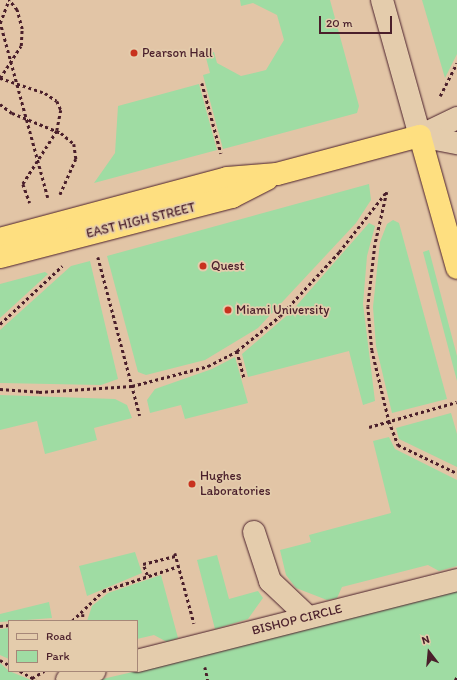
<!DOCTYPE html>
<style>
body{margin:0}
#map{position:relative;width:457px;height:680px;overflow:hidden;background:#e2c5a6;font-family:Itim,sans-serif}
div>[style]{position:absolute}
.green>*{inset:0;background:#9fdca3}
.path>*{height:2.5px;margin-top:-1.25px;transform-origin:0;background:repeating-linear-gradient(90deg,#4a1f2b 0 3px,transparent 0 6px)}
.roads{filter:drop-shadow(0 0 1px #4a1f2b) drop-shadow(0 0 1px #4a1f2b)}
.minor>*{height:22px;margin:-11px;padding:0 11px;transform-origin:11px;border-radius:11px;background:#e4ccac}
.highway>*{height:22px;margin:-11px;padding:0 11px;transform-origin:11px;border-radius:11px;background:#fedf80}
.dots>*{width:11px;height:11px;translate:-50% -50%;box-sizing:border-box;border:2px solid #e4ccac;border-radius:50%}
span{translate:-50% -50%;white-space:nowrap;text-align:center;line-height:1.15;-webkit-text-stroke:3.5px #e4ccac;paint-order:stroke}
.poi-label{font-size:13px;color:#4a1f2b}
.left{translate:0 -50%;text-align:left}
.street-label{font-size:13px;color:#4a1f2b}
.legend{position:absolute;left:8px;top:620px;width:130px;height:52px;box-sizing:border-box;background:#e4ccac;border:1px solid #a68778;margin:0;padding:5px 7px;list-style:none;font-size:12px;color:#4a1f2b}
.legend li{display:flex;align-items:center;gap:8px;height:20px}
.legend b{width:20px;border:1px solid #a68778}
.north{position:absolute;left:409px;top:632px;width:40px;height:40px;-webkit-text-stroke:3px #e4ccac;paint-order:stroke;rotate:344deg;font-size:11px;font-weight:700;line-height:16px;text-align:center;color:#4a1f2b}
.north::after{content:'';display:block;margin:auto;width:14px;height:18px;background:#4a1f2b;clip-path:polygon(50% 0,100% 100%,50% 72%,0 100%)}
.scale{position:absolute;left:319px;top:16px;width:73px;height:18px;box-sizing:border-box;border:2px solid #4a1f2b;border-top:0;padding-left:5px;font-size:12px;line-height:14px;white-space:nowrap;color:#4a1f2b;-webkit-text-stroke:3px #e4ccac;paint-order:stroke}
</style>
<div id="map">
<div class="green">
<div style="clip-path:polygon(240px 0,330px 0,359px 106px,357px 113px,223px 149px,203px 75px,210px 73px,205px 54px,214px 52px,217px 63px,241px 76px,266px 70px,284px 40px,277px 15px,253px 3px,241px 6px)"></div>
<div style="clip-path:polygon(422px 0,457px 0,457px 54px,445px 78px)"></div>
<div style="clip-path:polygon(199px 84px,217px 150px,94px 183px,115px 153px,118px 106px)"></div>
<div style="clip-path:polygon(369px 184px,371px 200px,356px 223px,258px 328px,205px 360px,146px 375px,138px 372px,107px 256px)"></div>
<div style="clip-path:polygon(393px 220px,399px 223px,447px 399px,392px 413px,376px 346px,373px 307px,380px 242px,387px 224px)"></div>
<div style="clip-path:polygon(369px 223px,375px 226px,367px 256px,363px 304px,375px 401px,363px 405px,349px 351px,248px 377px,242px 354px,291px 312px)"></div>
<div style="clip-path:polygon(429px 250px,457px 356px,457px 381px,423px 252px)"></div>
<div style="clip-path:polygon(90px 261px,118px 379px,101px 385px,0 383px,0 330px,71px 266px)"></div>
<div style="clip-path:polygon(45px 272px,48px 274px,0 318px,0 284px)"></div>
<div style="clip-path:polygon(235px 357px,248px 403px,185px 419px,181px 405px,150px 413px,147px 400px,155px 389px,212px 369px)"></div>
<div style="clip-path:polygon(0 395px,115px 399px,127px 405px,132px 418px,94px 428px,97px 440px,45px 454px,37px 421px,0 430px)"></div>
<div style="clip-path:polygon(451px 413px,457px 434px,457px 467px,399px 439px,396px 428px)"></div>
<div style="clip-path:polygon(389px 437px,395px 449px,457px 480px,457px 566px,439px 571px,428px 565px,342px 587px,337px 598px,327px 600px,296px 588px,286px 575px,280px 550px,311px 542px,309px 535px,391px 513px,373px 441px)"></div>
<div style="clip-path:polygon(135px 552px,142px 573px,87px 596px,79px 566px)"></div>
<div style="clip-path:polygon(217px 555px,229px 599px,258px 591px,263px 598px,248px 619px,215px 629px,197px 560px)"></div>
<div style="clip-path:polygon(161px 575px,178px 638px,167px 642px,154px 635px,137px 639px,137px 621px,87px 621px,92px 606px,108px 593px)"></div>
<div style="clip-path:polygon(457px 587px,457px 680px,98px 680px,137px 671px)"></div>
<div style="clip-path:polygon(49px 602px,52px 618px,0 622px,0 614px)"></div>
<div style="clip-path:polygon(9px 628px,9px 659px,0 655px,0 629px)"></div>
<div style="clip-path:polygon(0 663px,9px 671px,31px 680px,0 680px)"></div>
</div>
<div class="path">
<div style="left:0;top:21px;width:183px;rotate:74.8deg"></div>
<div style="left:0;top:23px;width:25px;rotate:-69deg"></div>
<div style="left:0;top:78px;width:47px;rotate:18.4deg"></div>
<div style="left:45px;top:93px;width:14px;rotate:34deg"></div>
<div style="left:57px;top:101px;width:10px;rotate:66deg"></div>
<div style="left:61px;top:110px;width:21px;rotate:101deg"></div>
<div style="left:57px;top:131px;width:63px;rotate:122.7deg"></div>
<div style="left:23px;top:184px;width:20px;rotate:70deg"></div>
<div style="left:0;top:78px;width:38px;rotate:-57deg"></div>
<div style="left:21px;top:46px;width:17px;rotate:-87deg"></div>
<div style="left:22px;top:29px;width:20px;rotate:-105deg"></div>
<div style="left:17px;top:10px;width:13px;rotate:-129deg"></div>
<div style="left:202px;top:83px;width:73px;rotate:74.8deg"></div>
<div style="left:440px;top:96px;width:37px;rotate:-63deg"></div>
<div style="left:0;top:104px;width:15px;rotate:37deg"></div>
<div style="left:12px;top:113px;width:53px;rotate:22.2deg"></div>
<div style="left:61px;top:133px;width:17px;rotate:40deg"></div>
<div style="left:74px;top:144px;width:15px;rotate:82deg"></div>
<div style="left:76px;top:159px;width:39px;rotate:114deg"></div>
<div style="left:387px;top:192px;width:54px;rotate:102.8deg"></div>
<div style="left:375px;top:245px;width:61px;rotate:96.5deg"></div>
<div style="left:368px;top:306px;width:44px;rotate:84.8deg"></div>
<div style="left:372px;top:350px;width:73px;rotate:76.5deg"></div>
<div style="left:389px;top:421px;width:26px;rotate:69deg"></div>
<div style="left:398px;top:445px;width:65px;rotate:25.4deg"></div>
<div style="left:98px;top:257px;width:164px;rotate:75.2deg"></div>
<div style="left:0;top:324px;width:85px;rotate:-43.1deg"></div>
<div style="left:237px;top:351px;width:28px;rotate:75deg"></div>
<div style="left:0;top:389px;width:39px;rotate:4deg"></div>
<div style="left:39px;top:392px;width:93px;rotate:-3.7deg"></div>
<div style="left:132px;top:386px;width:79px;rotate:-14.7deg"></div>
<div style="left:208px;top:366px;width:33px;rotate:-27deg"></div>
<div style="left:237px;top:351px;width:55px;rotate:-39.1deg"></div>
<div style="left:280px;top:316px;width:87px;rotate:-47.3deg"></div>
<div style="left:339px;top:252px;width:78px;rotate:-51.8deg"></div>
<div style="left:369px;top:427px;width:91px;rotate:-15.9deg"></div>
<div style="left:175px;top:553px;width:73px;rotate:74.8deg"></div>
<div style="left:147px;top:575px;width:12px;rotate:-110deg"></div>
<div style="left:143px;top:564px;width:34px;rotate:-14deg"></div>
<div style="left:83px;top:614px;width:7px;rotate:90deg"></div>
<div style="left:72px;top:621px;width:43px;rotate:-44.1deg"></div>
<div style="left:103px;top:591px;width:80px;rotate:-18.2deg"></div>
<div style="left:0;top:626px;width:9px;rotate:-6deg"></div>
<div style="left:0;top:660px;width:10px;rotate:29deg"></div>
<div style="left:205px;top:667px;width:13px;rotate:77deg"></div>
<div style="left:20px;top:671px;width:18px;rotate:29deg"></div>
<div style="left:32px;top:678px;width:14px;rotate:-30deg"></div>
<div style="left:455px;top:680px;width:4px;rotate:-56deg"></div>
</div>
<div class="roads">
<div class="minor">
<div style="left:382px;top:0;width:141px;rotate:74.4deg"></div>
<div style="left:420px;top:136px;width:41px;rotate:-25.9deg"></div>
<div style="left:420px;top:136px;width:38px;rotate:11deg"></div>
<div style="left:254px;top:532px;width:52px;rotate:71.9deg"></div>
<div style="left:270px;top:581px;width:52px;rotate:43.5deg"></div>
<div style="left:137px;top:661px;width:330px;rotate:-14.2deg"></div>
<div style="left:67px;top:680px;width:29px;rotate:-18deg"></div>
</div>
<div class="highway">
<div style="left:0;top:239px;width:235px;rotate:-15deg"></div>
<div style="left:227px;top:178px;width:50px;rotate:-4.6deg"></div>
<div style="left:277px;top:174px;width:148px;rotate:-14.9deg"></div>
<div style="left:420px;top:136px;width:137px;rotate:74.3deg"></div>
<div style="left:0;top:257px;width:240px;rotate:-14.5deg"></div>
<div style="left:232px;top:197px;width:39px;rotate:-27deg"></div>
</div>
</div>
<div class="dots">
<div style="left:134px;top:53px;background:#c8321e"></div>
<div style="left:203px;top:266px;background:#c8321e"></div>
<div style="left:228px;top:310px;background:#c8321e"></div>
<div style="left:192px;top:484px;background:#c8321e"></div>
</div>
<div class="poi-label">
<span class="left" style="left:142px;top:53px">Pearson Hall</span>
<span class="left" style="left:211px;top:266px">Quest</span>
<span class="left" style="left:236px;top:310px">Miami University</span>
<span class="left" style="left:200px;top:484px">Hughes<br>Laboratories</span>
</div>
<div class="street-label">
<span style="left:141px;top:221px;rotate:-14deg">EAST HIGH STREET</span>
<span style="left:297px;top:620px;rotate:-14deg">BISHOP CIRCLE</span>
</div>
<ul class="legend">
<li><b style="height:5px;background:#e4ccac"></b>Road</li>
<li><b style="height:11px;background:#9fdca3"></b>Park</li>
</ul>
<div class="north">N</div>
<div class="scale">20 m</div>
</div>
